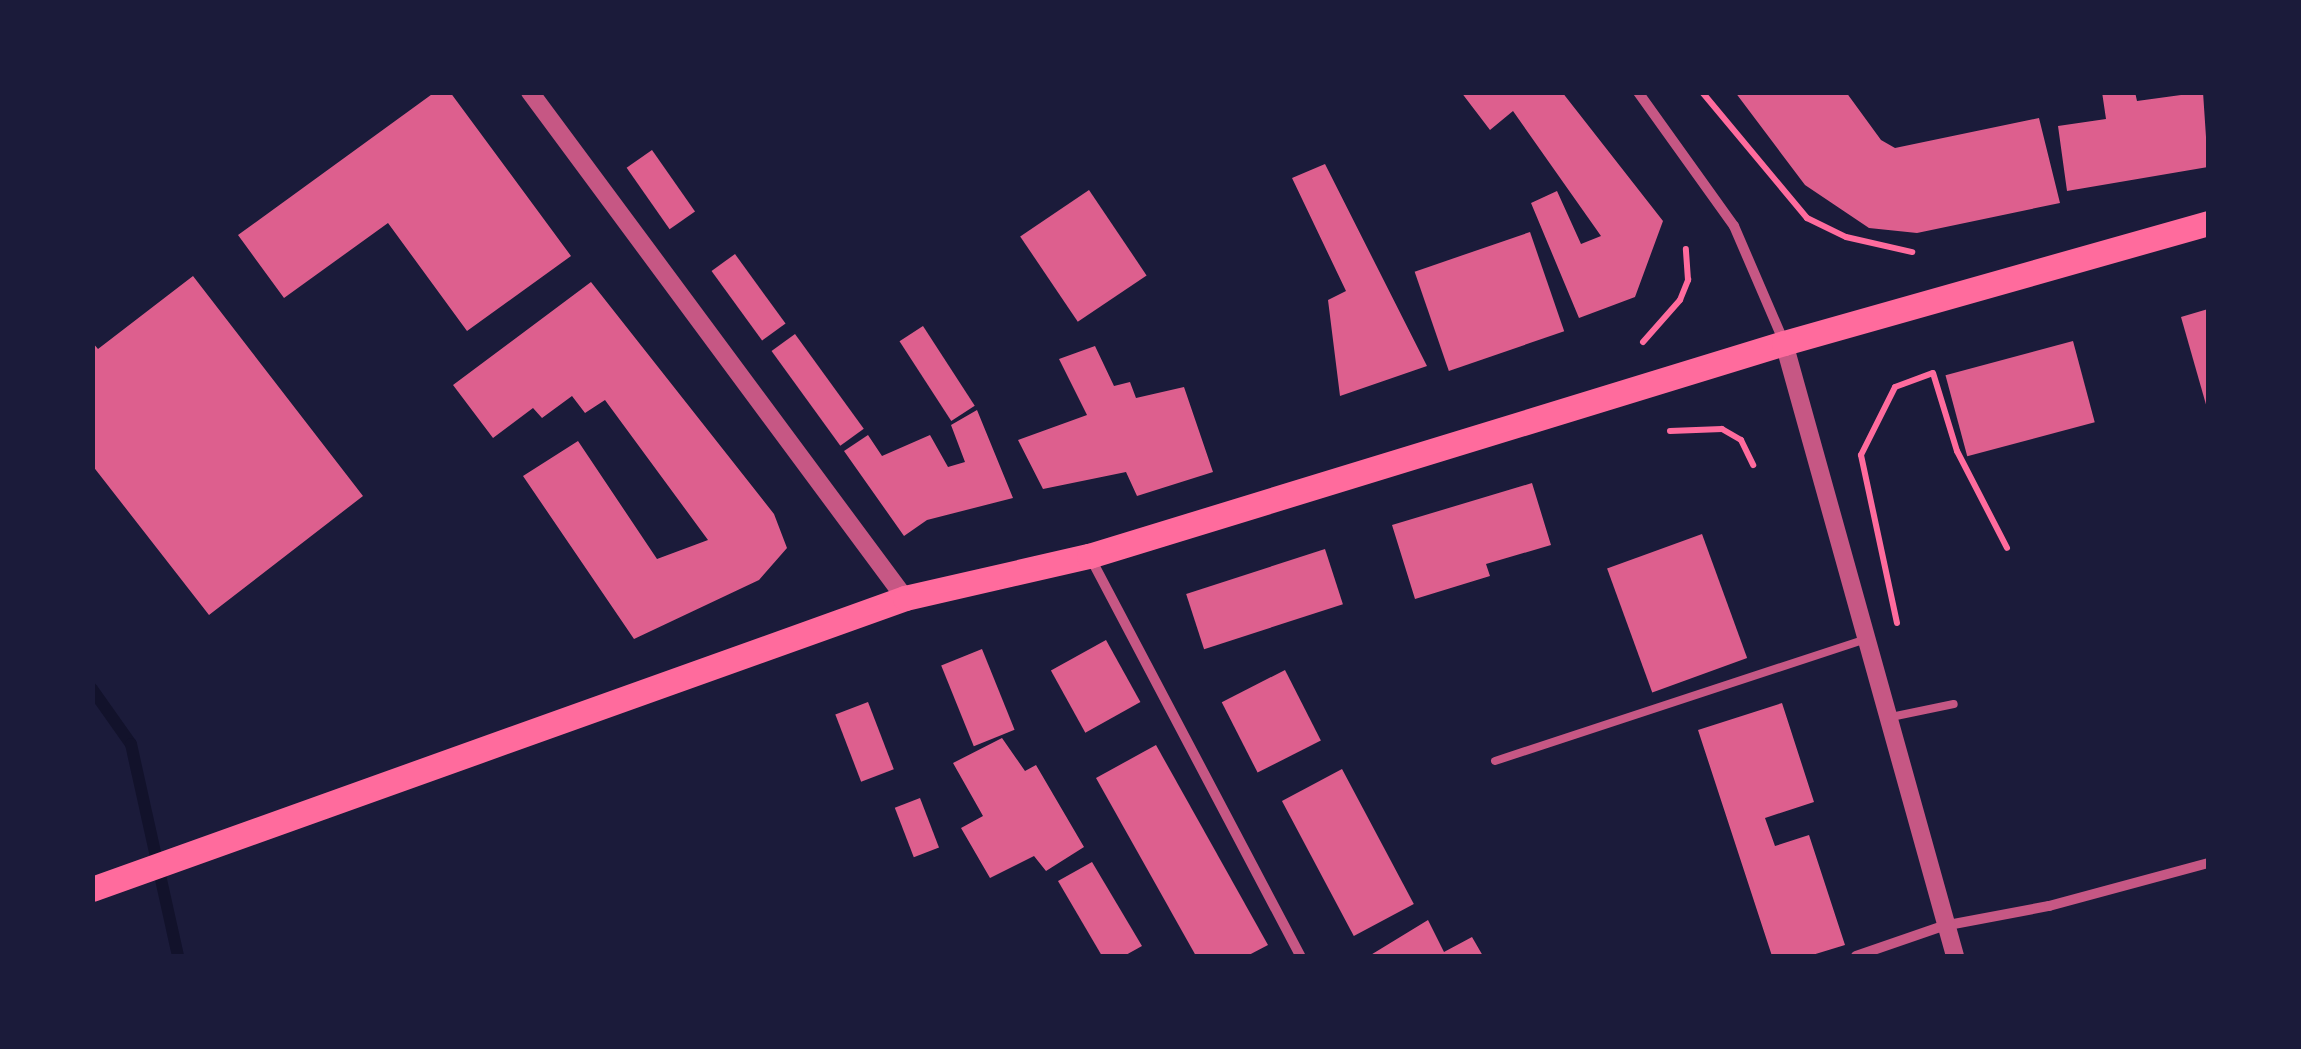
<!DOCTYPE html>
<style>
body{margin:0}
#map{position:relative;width:2301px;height:1049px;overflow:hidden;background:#1b1b3a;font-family:"IBM Plex Sans",sans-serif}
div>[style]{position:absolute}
.stream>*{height:12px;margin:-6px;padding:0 6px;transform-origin:6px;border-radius:6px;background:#12122b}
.building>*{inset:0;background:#dd5f8e;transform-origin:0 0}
.path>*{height:6px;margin:-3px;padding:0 3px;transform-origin:3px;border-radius:3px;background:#ff6b9d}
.service>*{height:8px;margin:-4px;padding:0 4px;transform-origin:4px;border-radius:4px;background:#c65784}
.minor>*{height:10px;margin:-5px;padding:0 5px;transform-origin:5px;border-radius:5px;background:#c65784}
.tertiary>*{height:18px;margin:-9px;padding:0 9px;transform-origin:9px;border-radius:9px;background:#c65784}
.primary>*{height:25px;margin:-12.5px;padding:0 12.5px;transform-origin:12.5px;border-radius:12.5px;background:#ff6b9d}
span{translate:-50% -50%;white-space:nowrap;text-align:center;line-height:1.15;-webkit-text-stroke:9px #1b1b3a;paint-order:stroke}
.frame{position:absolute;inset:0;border:95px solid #1b1b3a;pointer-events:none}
</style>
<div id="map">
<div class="stream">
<div style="left:92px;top:689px;width:67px;rotate:54.7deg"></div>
<div style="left:131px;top:744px;width:217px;rotate:77.5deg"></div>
</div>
<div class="building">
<div style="clip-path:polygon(435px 92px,450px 92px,571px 256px,467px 331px,388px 223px,284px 298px,238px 235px)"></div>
<div style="clip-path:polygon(1461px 92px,1562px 92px,1663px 221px,1635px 297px,1579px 318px,1531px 203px,1557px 191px,1581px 244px,1601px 236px,1513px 111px,1490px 130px)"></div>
<div style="clip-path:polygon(1735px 92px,1846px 92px,1881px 140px,1895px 148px,2039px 118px,2060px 203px,1917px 233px,1869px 228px,1805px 185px)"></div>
<div style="clip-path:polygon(2102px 92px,2135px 92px,2137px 101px,2203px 92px,2208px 167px,2067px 191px,2058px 126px,2106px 119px)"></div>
<div style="left:652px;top:150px;width:75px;height:31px;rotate:55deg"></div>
<div style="clip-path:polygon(1325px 164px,1427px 366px,1340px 396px,1328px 300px,1346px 291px,1292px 178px)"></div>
<div style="left:1089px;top:190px;width:103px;height:83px;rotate:56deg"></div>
<div style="left:1530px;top:232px;width:105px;height:122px;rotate:71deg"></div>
<div style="left:735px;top:254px;width:86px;height:29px;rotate:54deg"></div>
<div style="clip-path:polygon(193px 276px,363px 496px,209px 615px,92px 465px,92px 342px,98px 349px)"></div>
<div style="clip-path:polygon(591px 282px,774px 514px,787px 548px,759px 580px,634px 639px,523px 476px,578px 441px,657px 559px,708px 540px,605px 400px,585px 413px,572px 396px,542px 418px,533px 408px,493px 438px,453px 385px)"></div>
<div style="clip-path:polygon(2208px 309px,2208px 407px,2207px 408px,2181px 317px)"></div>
<div style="left:923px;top:326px;width:95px;height:28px;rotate:57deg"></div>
<div style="left:795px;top:334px;width:117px;height:29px;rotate:54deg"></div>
<div style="left:2073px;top:341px;width:84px;height:132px;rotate:75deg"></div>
<div style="clip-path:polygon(1095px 346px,1114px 386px,1130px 382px,1136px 398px,1184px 387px,1213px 472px,1137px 496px,1126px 472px,1043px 489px,1018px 440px,1087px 415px,1059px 359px)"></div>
<div style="clip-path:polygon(977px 410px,1013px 498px,927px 520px,904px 536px,844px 451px,868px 435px,882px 456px,930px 435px,948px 467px,965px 462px,951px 425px)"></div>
<div style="clip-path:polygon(1532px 483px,1551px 545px,1486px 564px,1490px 576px,1415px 599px,1392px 525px)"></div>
<div style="left:1702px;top:534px;width:132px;height:101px;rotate:70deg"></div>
<div style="left:1325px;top:549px;width:58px;height:146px;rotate:72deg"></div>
<div style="left:1106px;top:640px;width:71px;height:63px;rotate:61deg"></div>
<div style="left:982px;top:649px;width:87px;height:44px;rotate:68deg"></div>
<div style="left:1285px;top:670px;width:79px;height:71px;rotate:63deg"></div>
<div style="left:868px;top:702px;width:72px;height:35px;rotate:69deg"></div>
<div style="clip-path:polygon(1782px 703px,1814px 802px,1765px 818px,1775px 846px,1809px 835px,1845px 945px,1809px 956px,1772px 956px,1698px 730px)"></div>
<div style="clip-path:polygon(1002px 738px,1025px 771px,1036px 765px,1084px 847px,1046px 871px,1034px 856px,990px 878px,961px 828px,983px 816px,953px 763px)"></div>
<div style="clip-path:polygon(1156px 745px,1268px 945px,1247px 956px,1196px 956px,1096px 778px)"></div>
<div style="left:1342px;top:769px;width:153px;height:68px;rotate:62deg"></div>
<div style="left:920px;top:798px;width:53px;height:27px;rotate:69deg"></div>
<div style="clip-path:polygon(1092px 862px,1142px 946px,1124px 956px,1102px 956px,1058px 881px)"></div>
<div style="clip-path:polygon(1428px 920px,1444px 952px,1472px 937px,1483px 956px,1369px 956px)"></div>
</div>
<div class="path">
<div style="left:1702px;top:92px;width:164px;rotate:50.2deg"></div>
<div style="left:1807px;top:218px;width:43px;rotate:26deg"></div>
<div style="left:1846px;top:237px;width:68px;rotate:12.8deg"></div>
<div style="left:1643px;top:342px;width:56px;rotate:-48.6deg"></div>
<div style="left:1680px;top:300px;width:22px;rotate:-68deg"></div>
<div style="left:1688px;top:280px;width:31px;rotate:-94deg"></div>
<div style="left:1670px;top:431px;width:52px;rotate:-2.2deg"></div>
<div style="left:1722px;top:429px;width:22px;rotate:30deg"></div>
<div style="left:1741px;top:440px;width:28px;rotate:64deg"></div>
<div style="left:1897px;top:623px;width:172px;rotate:-102.1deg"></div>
<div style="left:1861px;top:455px;width:76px;rotate:-63.4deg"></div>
<div style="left:1895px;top:387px;width:40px;rotate:-20.2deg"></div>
<div style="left:1933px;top:373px;width:82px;rotate:72.9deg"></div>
<div style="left:1957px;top:451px;width:109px;rotate:62.7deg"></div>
</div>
<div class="service">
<div style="left:1891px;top:717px;width:64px;rotate:-11.7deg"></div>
<div style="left:1495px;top:761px;width:390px;rotate:-18.2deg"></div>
</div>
<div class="minor">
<div style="left:1638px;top:92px;width:165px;rotate:54.4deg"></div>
<div style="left:1734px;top:226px;width:126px;rotate:66.7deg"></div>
<div style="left:1090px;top:557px;width:451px;rotate:62.2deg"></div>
<div style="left:1856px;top:956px;width:92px;rotate:-19deg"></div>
<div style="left:1943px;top:926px;width:108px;rotate:-10.7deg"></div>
<div style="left:2049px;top:906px;width:165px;rotate:-15.1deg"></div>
</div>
<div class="tertiary">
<div style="left:530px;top:92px;width:630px;rotate:53.46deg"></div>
<div style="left:1784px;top:343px;width:636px;rotate:74.41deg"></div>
</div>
<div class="primary">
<div style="left:92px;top:889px;width:864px;rotate:-19.69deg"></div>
<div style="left:905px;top:598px;width:189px;rotate:-12.9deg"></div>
<div style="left:1089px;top:556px;width:727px;rotate:-17.04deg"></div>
<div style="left:1784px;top:343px;width:441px;rotate:-15.8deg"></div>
</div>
<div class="frame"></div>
</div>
